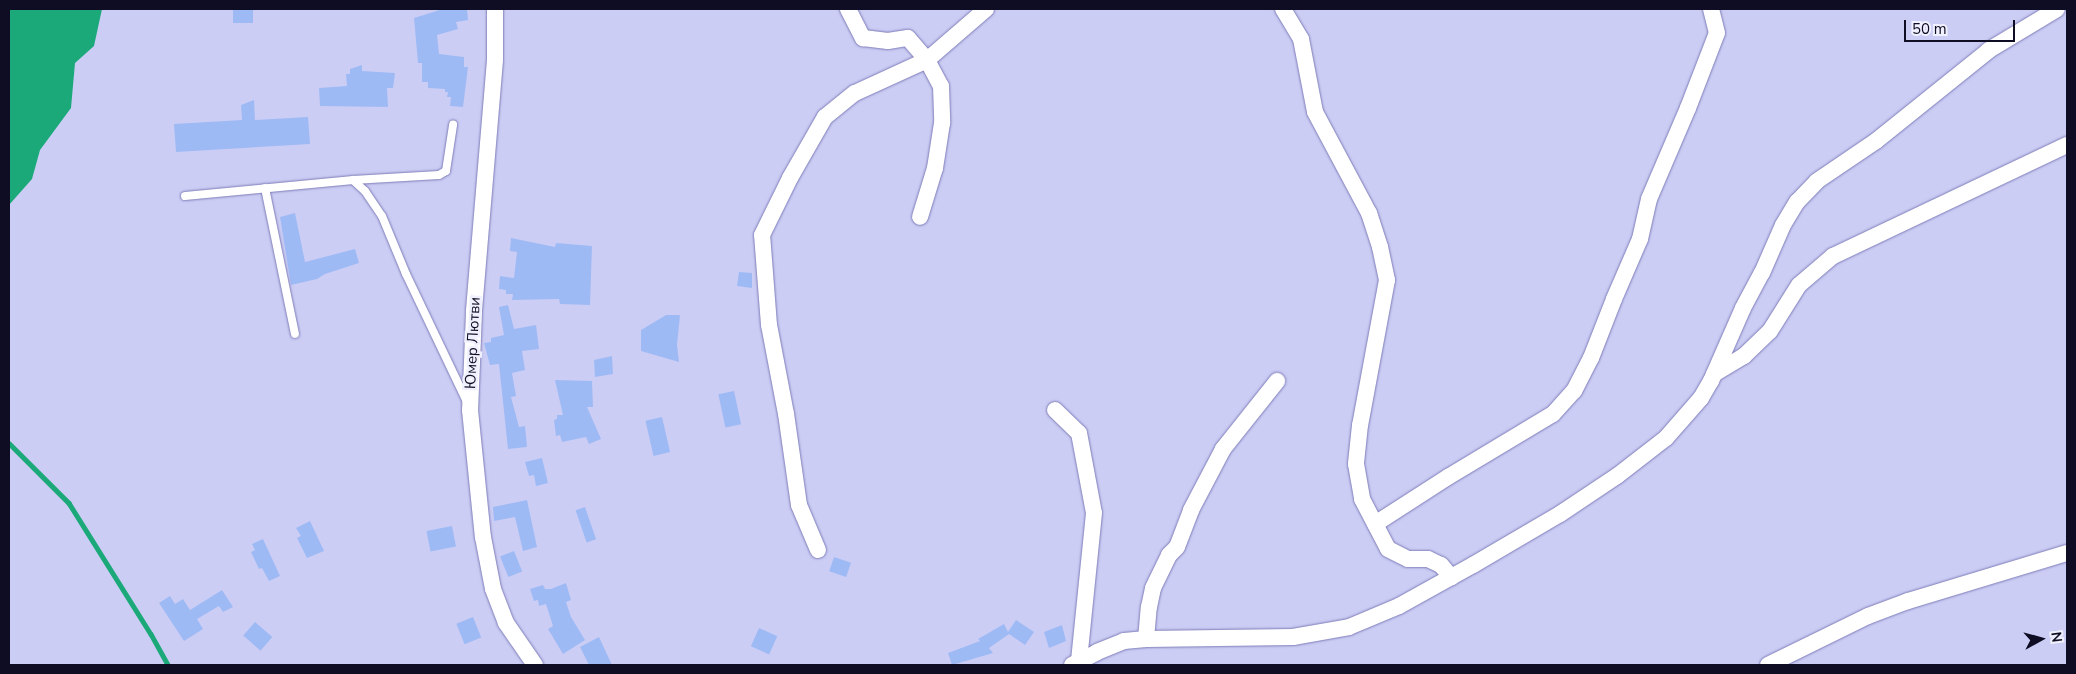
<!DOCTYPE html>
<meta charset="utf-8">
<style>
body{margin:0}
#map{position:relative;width:2076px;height:674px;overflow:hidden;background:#cccdf4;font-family:"Nunito Sans",sans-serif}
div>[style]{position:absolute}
.water>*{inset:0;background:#1ca97a}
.stream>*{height:4.5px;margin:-2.25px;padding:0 2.25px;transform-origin:2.25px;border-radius:2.25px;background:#1ca97a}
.building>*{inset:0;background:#9ebaf5;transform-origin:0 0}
.roads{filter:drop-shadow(0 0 1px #7d7cb8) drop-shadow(0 0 1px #7d7cb8)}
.lane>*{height:8px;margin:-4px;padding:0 4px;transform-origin:4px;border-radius:4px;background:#fff}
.street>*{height:16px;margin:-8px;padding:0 8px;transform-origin:8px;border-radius:8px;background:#fff}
span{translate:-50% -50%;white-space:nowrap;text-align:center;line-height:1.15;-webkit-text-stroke:5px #f0f1fe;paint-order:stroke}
.street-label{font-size:15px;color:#0f0d23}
.frame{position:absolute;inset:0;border:10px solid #0f0d23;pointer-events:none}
.north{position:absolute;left:2016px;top:614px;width:50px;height:50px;-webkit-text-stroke:4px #f0f1fe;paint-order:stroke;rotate:83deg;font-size:14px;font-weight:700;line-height:20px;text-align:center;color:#0f0d23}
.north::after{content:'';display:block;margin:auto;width:18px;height:22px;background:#0f0d23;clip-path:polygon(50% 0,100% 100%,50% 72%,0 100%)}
.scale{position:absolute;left:1904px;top:20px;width:111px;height:22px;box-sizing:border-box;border:2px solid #0f0d23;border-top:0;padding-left:6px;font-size:15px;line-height:18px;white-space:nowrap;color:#0f0d23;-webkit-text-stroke:4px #f0f1fe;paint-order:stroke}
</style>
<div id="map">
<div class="water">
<div style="clip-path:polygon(9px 9px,102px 9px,94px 46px,75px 63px,71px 108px,40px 150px,32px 179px,9px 205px)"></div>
</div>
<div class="stream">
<div style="left:9px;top:443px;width:85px;rotate:45deg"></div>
<div style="left:69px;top:503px;width:155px;rotate:58deg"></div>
<div style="left:151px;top:634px;width:35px;rotate:61deg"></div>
</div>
<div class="building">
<div style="left:233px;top:9px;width:20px;height:14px"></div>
<div style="clip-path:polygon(443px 9px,467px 9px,468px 20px,456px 22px,458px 29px,437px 35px,439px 54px,464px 57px,464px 67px,468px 67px,463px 107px,450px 106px,451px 97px,447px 97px,448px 92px,445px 92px,445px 89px,428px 88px,428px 82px,422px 82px,422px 63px,418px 63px,414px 18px)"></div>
<div style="clip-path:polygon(362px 65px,362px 71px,395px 73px,393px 88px,387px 88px,388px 107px,320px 106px,319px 88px,347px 86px,346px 74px,350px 74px,350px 69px)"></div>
<div style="clip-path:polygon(254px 100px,255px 120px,308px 117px,310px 144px,176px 152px,174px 124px,242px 120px,241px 105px)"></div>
<div style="clip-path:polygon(295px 213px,305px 262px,355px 249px,359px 263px,325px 274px,317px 279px,291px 285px,280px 217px)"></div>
<div style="clip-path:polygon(511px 238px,555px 247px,556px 243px,592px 246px,590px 305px,560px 304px,559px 299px,512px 300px,513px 294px,506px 294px,506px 290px,499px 289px,500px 276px,514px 278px,517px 252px,510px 251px)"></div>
<div style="clip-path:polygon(739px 272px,752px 273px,752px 288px,737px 286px)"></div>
<div style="clip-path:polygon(508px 305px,514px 329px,536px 325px,539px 349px,522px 351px,525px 370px,512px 373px,516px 396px,511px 397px,519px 427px,525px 426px,527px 447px,508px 449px,499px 364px,490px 365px,484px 343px,491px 342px,491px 338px,504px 335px,499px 307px)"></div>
<div style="clip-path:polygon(666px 315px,680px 315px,677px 345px,679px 362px,641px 351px,641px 330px)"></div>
<div style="clip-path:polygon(612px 356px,613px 374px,595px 377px,594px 360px)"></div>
<div style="clip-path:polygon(555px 380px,592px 381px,593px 407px,587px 407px,601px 439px,589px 444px,586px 437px,562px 442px,560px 435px,556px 436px,554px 420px,557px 419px,557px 415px,563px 415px)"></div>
<div style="left:734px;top:391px;width:34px;height:16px;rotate:78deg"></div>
<div style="left:662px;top:417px;width:36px;height:17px;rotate:77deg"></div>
<div style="clip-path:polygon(542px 458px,548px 483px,536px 486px,534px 475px,529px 476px,525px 462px)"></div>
<div style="clip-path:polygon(527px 500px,537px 547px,523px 551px,515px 517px,494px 521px,493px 507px)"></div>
<div style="left:585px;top:507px;width:34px;height:10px;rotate:71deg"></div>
<div style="clip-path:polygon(310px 521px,324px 551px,307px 558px,297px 538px,301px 536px,296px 528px)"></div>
<div style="left:452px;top:526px;width:21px;height:26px;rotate:79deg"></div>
<div style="clip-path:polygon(263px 539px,280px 576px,269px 581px,262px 568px,259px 569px,251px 552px,255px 550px,252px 544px)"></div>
<div style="left:514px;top:551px;width:22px;height:15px;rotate:68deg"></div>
<div style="left:834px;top:557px;width:18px;height:15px;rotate:19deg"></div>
<div style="clip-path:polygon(566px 583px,571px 600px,566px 602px,571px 617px,585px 640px,563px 654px,548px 629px,553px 626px,546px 604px,539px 606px,538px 600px,534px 601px,530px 589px,543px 585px,545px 589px,551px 589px)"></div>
<div style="clip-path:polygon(222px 590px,233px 607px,223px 612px,219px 606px,197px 619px,203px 629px,184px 641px,159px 603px,170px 596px,175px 604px,183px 599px,190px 610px)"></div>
<div style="left:473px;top:617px;width:22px;height:18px;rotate:68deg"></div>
<div style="clip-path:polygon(1016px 620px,1034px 632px,1025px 645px,1009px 634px,989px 648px,993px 653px,952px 665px,948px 653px,980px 641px,978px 639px,1004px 624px,1008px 632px)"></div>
<div style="left:255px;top:622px;width:23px;height:18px;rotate:41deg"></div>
<div style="clip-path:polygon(1062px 625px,1066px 641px,1049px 648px,1044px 632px)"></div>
<div style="left:759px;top:628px;width:20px;height:20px;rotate:24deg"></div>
<div style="clip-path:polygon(599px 637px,612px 665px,589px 665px,580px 647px)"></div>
</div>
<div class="roads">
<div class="lane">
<div style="left:353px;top:180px;width:16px;rotate:43deg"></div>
<div style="left:365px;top:191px;width:30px;rotate:56deg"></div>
<div style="left:382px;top:216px;width:63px;rotate:67.5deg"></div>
<div style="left:406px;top:274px;width:142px;rotate:64.5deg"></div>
<div style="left:265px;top:188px;width:149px;rotate:78.4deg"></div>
<div style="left:185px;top:196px;width:169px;rotate:-5.4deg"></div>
<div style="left:353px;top:180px;width:86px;rotate:-3.3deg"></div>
<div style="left:439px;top:175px;width:8px;rotate:-30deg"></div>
<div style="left:446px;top:171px;width:47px;rotate:-81.3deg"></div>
</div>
<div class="street">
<div style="left:495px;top:9px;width:51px;rotate:90deg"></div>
<div style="left:495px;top:60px;width:253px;rotate:94.8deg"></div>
<div style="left:474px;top:312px;width:98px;rotate:92.3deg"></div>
<div style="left:470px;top:410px;width:128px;rotate:84.2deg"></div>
<div style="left:483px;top:537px;width:53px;rotate:79.1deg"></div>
<div style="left:493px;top:589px;width:36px;rotate:69deg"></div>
<div style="left:506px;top:623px;width:51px;rotate:55.4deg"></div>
<div style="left:848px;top:9px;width:33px;rotate:63deg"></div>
<div style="left:863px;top:38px;width:25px;rotate:7deg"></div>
<div style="left:888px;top:41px;width:20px;rotate:-9deg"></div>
<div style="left:908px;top:38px;width:29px;rotate:49deg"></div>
<div style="left:927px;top:60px;width:30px;rotate:62deg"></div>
<div style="left:941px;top:86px;width:37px;rotate:88deg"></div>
<div style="left:942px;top:123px;width:46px;rotate:98.8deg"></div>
<div style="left:935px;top:168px;width:51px;rotate:107deg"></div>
<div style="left:1283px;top:9px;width:35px;rotate:59deg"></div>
<div style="left:1301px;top:39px;width:74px;rotate:79.1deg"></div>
<div style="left:1315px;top:112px;width:115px;rotate:61.9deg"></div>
<div style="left:1369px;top:213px;width:36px;rotate:72deg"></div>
<div style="left:1380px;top:247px;width:34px;rotate:78deg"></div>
<div style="left:1387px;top:280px;width:147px;rotate:100.5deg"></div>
<div style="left:1360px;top:425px;width:39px;rotate:96deg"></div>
<div style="left:1356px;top:464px;width:36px;rotate:80deg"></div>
<div style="left:1362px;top:499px;width:56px;rotate:62.5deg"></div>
<div style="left:1388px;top:549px;width:22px;rotate:27deg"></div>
<div style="left:1408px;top:559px;width:20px"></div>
<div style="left:1428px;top:559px;width:14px;rotate:25deg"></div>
<div style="left:1441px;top:565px;width:16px;rotate:50deg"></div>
<div style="left:1714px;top:374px;width:35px;rotate:-31deg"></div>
<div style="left:1744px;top:356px;width:36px;rotate:-44deg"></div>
<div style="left:1770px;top:331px;width:54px;rotate:-57.8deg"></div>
<div style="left:1799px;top:285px;width:45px;rotate:-40.5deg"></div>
<div style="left:1833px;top:256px;width:259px;rotate:-25.4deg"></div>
<div style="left:1055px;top:410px;width:33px;rotate:44deg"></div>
<div style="left:1079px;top:433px;width:81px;rotate:79.4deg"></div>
<div style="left:1094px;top:513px;width:149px;rotate:95.8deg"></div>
<div style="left:1375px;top:524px;width:87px;rotate:-32.8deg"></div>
<div style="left:1448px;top:477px;width:122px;rotate:-31deg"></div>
<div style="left:1553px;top:414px;width:31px;rotate:-48deg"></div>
<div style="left:1574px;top:391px;width:37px;rotate:-63deg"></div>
<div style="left:1591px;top:358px;width:63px;rotate:-68.7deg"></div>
<div style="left:1614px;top:299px;width:65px;rotate:-66.6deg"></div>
<div style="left:1640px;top:239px;width:41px;rotate:-77.3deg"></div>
<div style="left:1649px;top:199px;width:99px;rotate:-66.8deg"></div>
<div style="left:1688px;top:108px;width:80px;rotate:-68.9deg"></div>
<div style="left:1717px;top:33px;width:25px;rotate:-104deg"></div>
<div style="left:818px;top:550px;width:49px;rotate:-112.9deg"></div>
<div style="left:799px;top:505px;width:92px;rotate:-98.1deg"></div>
<div style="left:786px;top:414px;width:91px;rotate:-100.8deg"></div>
<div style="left:769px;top:325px;width:90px;rotate:-94.4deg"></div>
<div style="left:762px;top:235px;width:64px;rotate:-63.8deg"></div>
<div style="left:790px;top:178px;width:70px;rotate:-60.2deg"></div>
<div style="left:825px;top:117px;width:38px;rotate:-39deg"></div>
<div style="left:855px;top:93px;width:79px;rotate:-24.6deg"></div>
<div style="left:927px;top:60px;width:78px;rotate:-40.8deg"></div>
<div style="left:1146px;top:639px;width:32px;rotate:-85deg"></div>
<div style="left:1149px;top:607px;width:19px;rotate:-78deg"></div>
<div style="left:1153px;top:588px;width:37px;rotate:-64deg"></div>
<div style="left:1169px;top:555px;width:11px;rotate:-45deg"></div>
<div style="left:1177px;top:547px;width:40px;rotate:-69deg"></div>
<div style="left:1191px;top:510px;width:69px;rotate:-62.3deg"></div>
<div style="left:1223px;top:449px;width:87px;rotate:-51.5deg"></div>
<div style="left:1072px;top:665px;width:28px;rotate:-27deg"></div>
<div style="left:1097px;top:652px;width:29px;rotate:-22deg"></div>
<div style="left:1124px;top:641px;width:22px;rotate:-5deg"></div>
<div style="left:1146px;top:639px;width:147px;rotate:-0.8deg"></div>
<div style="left:1293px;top:637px;width:57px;rotate:-10.1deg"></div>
<div style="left:1349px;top:627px;width:54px;rotate:-22.8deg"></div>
<div style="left:1399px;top:606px;width:85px;rotate:-29deg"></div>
<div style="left:1473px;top:565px;width:101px;rotate:-30.4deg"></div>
<div style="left:1560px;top:514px;width:69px;rotate:-33.7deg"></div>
<div style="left:1617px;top:476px;width:62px;rotate:-37.8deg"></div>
<div style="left:1666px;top:438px;width:53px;rotate:-48.8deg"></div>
<div style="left:1701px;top:398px;width:20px;rotate:-60deg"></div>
<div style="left:1711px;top:381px;width:80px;rotate:-66.3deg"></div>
<div style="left:1743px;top:308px;width:40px;rotate:-62deg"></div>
<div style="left:1762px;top:273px;width:52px;rotate:-66.4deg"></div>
<div style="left:1783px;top:225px;width:27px;rotate:-59deg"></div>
<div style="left:1797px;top:202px;width:29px;rotate:-46deg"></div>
<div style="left:1817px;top:181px;width:71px;rotate:-34.1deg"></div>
<div style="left:1876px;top:141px;width:145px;rotate:-38.8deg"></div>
<div style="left:1989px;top:50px;width:79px;rotate:-31.1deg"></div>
<div style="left:1768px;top:665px;width:111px;rotate:-26.1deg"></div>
<div style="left:1868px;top:616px;width:43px;rotate:-20.6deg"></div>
<div style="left:1908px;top:601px;width:166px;rotate:-16.8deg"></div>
</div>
</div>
<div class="street-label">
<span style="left:473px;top:343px;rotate:-87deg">Юмер Лютви</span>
</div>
<div class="frame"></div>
<div class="north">N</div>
<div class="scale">50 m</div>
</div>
